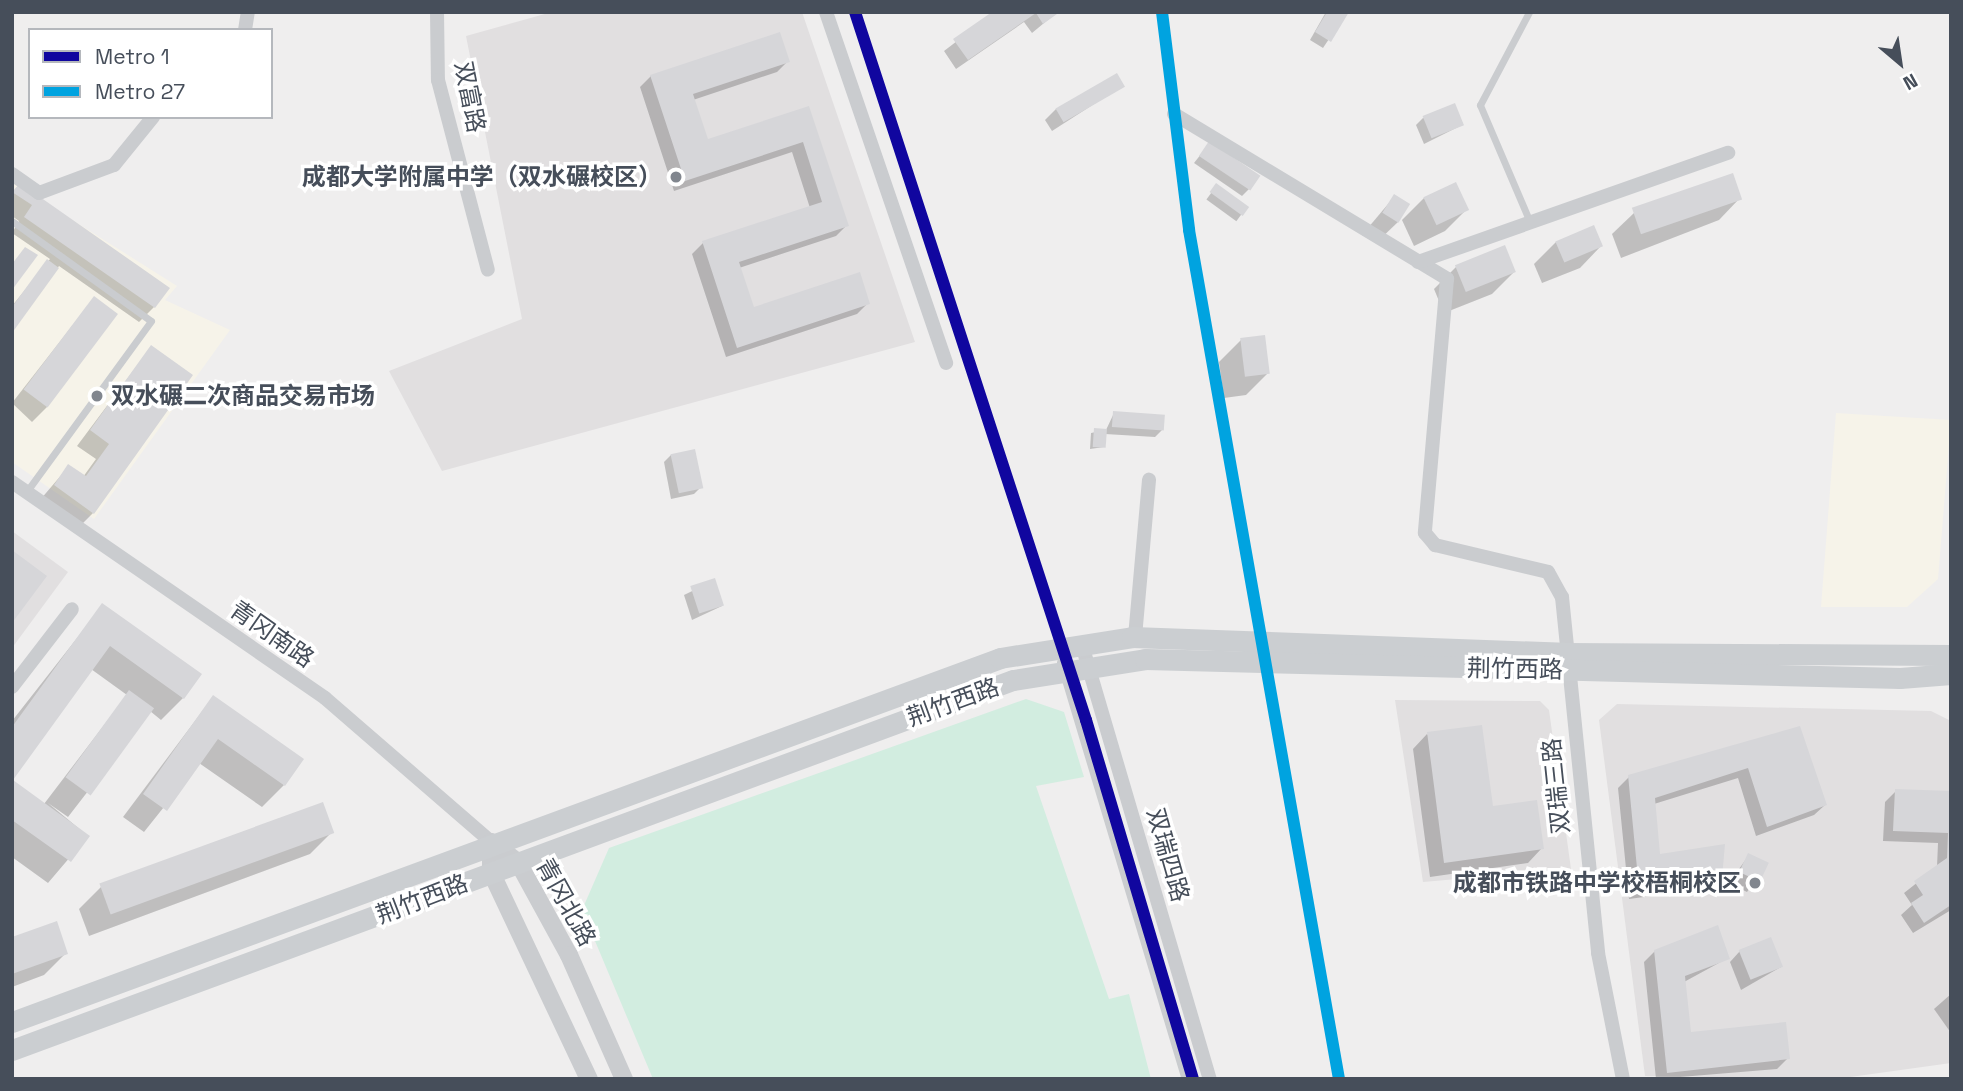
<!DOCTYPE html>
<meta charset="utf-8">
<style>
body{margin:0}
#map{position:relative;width:1963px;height:1091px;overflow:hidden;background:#efeeee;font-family:"Space Grotesk","Noto Sans SC",sans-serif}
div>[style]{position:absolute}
.commercial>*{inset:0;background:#f6f3e9}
.education>*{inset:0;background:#e1dfe0}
.green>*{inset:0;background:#d2ede0}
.shadow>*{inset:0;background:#0003;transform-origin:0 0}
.building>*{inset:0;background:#d6d6d9;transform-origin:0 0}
.service>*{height:7px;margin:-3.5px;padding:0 3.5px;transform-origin:3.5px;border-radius:3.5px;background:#cacccf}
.minor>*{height:14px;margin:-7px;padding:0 7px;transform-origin:7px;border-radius:7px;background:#cacccf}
.tertiary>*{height:18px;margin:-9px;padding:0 9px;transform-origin:9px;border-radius:9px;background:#cacccf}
.secondary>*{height:21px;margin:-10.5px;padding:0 10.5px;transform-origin:10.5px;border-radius:10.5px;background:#cbced1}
.metro-1>*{height:12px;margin:-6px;padding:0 6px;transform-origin:6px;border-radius:6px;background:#10069f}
.metro-2>*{height:12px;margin:-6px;padding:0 6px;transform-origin:6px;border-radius:6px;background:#00a3e0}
.dots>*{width:19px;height:19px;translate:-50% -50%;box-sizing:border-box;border:4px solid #fff;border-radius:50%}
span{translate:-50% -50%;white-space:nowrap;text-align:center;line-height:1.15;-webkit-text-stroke:7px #fff;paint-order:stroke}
.street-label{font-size:24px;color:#464e5a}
.poi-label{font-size:24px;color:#464e5a;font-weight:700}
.right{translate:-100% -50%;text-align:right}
.left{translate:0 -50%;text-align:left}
.frame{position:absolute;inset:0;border:14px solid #464e5a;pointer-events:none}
.legend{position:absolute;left:28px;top:28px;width:245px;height:91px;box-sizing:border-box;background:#fff;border:2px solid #b5b8bd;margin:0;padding:9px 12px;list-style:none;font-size:21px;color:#464e5a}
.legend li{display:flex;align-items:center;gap:14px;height:35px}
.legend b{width:35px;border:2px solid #b5b8bd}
.north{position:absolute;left:1865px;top:28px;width:70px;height:70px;-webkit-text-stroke:5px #fff;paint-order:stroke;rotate:151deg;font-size:19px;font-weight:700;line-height:28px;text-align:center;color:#464e5a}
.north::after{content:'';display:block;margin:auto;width:24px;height:32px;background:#464e5a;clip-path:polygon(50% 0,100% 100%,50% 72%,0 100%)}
</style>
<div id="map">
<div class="commercial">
<div style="clip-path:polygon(12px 182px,177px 286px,165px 300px,230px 330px,94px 519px,12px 462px)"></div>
<div style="clip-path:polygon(1836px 413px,1951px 420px,1938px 579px,1907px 607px,1821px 607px)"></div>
</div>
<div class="education">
<div style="clip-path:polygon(552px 12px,802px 12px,915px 342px,442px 471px,389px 371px,522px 319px,466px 36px)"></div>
<div style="clip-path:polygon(12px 531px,68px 572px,12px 648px)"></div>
<div style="clip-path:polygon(1395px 700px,1540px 701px,1549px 710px,1571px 869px,1423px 882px)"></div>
<div style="clip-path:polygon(1617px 704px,1931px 711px,1951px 721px,1951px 1063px,1836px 1079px,1645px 1076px,1599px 720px)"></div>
</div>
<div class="green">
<div style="clip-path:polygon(1026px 699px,1064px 712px,1084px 777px,1036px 786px,1109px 999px,1129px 994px,1151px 1079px,653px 1079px,582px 910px,609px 848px)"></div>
</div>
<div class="shadow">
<div style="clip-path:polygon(995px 12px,1055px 14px,1032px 33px,1024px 22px,956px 69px,944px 51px)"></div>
<div style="clip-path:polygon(1326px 12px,1347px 12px,1323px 48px,1310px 40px)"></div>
<div style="clip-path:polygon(788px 61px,777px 72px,693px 100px,707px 142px,808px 108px,847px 225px,836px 236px,739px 268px,753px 310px,868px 303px,857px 314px,726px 357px,692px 254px,703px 243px,810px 208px,792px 152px,674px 191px,640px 87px,651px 76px)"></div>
<div style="clip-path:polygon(1122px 86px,1052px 131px,1045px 120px,1056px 109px)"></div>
<div style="clip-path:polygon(1423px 118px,1462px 125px,1424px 144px,1416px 125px)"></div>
<div style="clip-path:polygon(1209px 144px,1249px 189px,1242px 196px,1194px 163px)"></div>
<div style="left:1217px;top:185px;width:37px;height:18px;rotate:36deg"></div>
<div style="clip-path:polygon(12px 189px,167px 288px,154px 307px,139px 322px,59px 266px,12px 330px,12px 306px,50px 259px,12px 233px,19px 221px,12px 216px)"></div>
<div style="clip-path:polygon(1394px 197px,1398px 222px,1376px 243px,1362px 235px)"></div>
<div style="clip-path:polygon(1424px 198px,1467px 209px,1445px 231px,1414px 246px,1402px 220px)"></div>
<div style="clip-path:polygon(1740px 198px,1719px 220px,1621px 258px,1612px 234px,1634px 213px)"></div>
<div style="clip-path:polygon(1556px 242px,1601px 246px,1580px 268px,1542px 283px,1534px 264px)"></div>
<div style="clip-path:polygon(1456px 267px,1514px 272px,1492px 294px,1444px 313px,1434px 289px)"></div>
<div style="clip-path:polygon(94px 298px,47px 407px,32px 422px,12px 403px)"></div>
<div style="clip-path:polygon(1241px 340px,1268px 373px,1246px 395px,1224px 398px,1219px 362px)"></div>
<div style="clip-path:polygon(151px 347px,93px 513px,79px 527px,40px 500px,69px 466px,83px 477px,96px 459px,77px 446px)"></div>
<div style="clip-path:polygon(1114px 413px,1162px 430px,1155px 437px,1105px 434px,1104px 447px,1090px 449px,1091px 433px,1106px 430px)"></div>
<div style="clip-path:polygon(671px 455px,701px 487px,694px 494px,671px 499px,664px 462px)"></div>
<div style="clip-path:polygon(713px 581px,722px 606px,692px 620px,684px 595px)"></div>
<div style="clip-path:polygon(103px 605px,183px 698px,161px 720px,150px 711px,68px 817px,48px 803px,88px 836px,48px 883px,12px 857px,12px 781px,44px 804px,127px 695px,91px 669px,12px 778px,12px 721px)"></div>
<div style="clip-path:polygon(213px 697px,284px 785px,262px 807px,199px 763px,144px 832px,123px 817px)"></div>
<div style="clip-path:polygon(1799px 728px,1825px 805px,1814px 815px,1756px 836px,1738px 778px,1654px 804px,1659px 856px,1721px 877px,1710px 888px,1629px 899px,1618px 788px,1629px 777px)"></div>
<div style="clip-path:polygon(1427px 734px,1491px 808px,1542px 848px,1528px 863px,1430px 877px,1413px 749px)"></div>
<div style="clip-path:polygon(1896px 791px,1951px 793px,1951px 910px,1913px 933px,1901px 915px,1912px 905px,1904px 893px,1937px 867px,1938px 843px,1883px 841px,1885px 802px)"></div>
<div style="clip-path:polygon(332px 832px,310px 854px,89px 936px,79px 909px,101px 887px)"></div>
<div style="clip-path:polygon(1749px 855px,1766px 864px,1747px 892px,1729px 883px)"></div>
<div style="clip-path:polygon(12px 939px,66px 953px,44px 975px,12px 987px)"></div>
<div style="clip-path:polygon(1655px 951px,1728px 958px,1684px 982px,1690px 1034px,1788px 1058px,1777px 1069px,1656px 1079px,1644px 962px)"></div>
<div style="clip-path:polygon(1740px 951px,1781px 967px,1741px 990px,1730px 962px)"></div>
<div style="clip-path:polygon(1951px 994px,1951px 1033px,1934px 1009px)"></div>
</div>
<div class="building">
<div style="clip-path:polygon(992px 12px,1056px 12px,1057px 14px,1043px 24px,1036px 13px,968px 60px,953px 39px)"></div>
<div style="clip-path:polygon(1327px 12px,1349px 12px,1331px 42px,1315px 32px)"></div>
<div style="clip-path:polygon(780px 32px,790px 62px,693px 94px,708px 139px,809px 106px,849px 226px,739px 262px,754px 307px,860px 272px,870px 304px,737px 348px,702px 241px,822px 202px,803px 142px,685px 181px,650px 75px)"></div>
<div style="left:1117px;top:73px;width:16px;height:71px;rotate:60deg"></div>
<div style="left:1455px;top:103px;width:24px;height:35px;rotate:68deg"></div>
<div style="left:1209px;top:141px;width:62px;height:18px;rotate:34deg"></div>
<div style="left:1733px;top:173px;width:28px;height:107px;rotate:71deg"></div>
<div style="left:1456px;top:182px;width:31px;height:36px;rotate:65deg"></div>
<div style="clip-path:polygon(20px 183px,170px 288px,155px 308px,24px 217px,32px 205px,12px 192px)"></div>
<div style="left:1216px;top:183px;width:41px;height:11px;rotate:36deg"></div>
<div style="left:1394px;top:194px;width:19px;height:22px;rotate:32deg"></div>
<div style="left:1594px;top:225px;width:23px;height:42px;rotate:67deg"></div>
<div style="left:1505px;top:245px;width:29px;height:54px;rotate:68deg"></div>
<div style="clip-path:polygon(25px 247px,38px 255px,12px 290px,12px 264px)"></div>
<div style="clip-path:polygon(47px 259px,59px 268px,12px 333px,12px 307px)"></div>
<div style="left:94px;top:296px;width:30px;height:117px;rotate:37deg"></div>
<div style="left:1265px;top:335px;width:39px;height:25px;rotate:83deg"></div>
<div style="clip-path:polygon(151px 345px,193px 375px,94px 514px,54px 485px,68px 464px,86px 476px,109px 444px,90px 430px)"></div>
<div style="left:1113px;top:411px;width:52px;height:16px;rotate:4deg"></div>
<div style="left:1094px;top:428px;width:13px;height:19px;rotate:4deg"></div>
<div style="left:695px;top:449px;width:40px;height:25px;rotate:78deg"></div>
<div style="clip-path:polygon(12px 550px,47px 576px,12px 623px)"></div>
<div style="left:715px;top:578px;width:29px;height:26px;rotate:72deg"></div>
<div style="clip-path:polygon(102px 603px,202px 674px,184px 699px,110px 646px,13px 780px,90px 836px,71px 862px,12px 820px,12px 727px)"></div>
<div style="left:129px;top:690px;width:31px;height:108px;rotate:36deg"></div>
<div style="clip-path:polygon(213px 695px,304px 759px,285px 786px,218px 739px,167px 811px,143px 794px)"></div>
<div style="clip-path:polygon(1482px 725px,1493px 806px,1537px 800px,1544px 849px,1444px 863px,1427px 732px)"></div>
<div style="clip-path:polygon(1800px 726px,1827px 805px,1767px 827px,1748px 768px,1655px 798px,1660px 854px,1725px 844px,1722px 878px,1639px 889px,1628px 775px)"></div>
<div style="clip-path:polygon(1895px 789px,1951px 791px,1951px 905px,1924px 923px,1911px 903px,1923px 895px,1914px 881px,1947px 858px,1948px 833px,1893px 831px)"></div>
<div style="left:323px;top:802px;width:33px;height:238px;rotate:70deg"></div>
<div style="left:1748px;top:853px;width:23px;height:21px;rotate:25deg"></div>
<div style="clip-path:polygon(57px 921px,68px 954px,12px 974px,12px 937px)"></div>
<div style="clip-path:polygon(1718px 925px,1730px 959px,1685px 976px,1691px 1032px,1786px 1022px,1790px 1059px,1667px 1073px,1654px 950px)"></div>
<div style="left:1771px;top:937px;width:32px;height:35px;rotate:68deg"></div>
</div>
<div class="service">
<div style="left:1529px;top:12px;width:105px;rotate:117.8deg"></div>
<div style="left:1480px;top:105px;width:127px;rotate:66.9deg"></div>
<div style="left:12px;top:221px;width:171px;rotate:35.7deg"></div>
<div style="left:151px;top:321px;width:210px;rotate:126.1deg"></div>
</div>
<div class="minor">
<div style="left:437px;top:12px;width:68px;rotate:89.2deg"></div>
<div style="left:438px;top:80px;width:196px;rotate:75.3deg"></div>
<div style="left:826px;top:12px;width:371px;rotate:71.1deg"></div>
<div style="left:245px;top:30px;width:18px;rotate:-81deg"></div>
<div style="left:1174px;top:114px;width:319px;rotate:31.1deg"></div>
<div style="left:1447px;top:279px;width:255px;rotate:95deg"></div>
<div style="left:1425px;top:533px;width:16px;rotate:50deg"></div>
<div style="left:1435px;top:545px;width:116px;rotate:13.4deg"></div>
<div style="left:1548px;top:572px;width:29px;rotate:61deg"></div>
<div style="left:1562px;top:597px;width:358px;rotate:84.2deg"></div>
<div style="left:1598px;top:953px;width:128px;rotate:78.8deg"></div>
<div style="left:12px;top:174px;width:33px;rotate:35deg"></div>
<div style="left:39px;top:193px;width:80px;rotate:-20.5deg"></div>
<div style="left:114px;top:165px;width:62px;rotate:-50.9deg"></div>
<div style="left:1418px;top:262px;width:329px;rotate:-19.4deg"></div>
<div style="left:12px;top:482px;width:380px;rotate:34.6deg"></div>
<div style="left:325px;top:698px;width:220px;rotate:40.9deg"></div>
<div style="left:1135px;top:637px;width:158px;rotate:-84.9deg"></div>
<div style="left:1082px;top:645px;width:452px;rotate:73.6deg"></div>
<div style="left:1064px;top:663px;width:434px;rotate:73.3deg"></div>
<div style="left:12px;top:687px;width:98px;rotate:-52.4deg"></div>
</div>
<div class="tertiary">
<div style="left:491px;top:842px;width:34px;rotate:37deg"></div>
<div style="left:518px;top:862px;width:106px;rotate:61.3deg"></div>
<div style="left:569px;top:955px;width:136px;rotate:66.1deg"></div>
<div style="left:491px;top:842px;width:30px;rotate:90deg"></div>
<div style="left:491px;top:872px;width:229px;rotate:64.7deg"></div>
</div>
<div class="secondary">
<div style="left:12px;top:1022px;width:1053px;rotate:-20.22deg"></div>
<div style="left:1000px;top:658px;width:134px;rotate:-9deg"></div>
<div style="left:1132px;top:637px;width:432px;rotate:2.1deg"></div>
<div style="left:1564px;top:653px;width:387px;rotate:0.3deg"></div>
<div style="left:12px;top:1050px;width:1067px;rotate:-20.29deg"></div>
<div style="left:1013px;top:680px;width:134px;rotate:-9deg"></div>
<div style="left:1145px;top:659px;width:755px;rotate:1.44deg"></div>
<div style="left:1900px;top:678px;width:51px;rotate:-4.5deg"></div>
</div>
<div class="metro-1">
<div style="left:855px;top:12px;width:745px;rotate:71.93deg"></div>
<div style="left:1086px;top:720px;width:375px;rotate:73.4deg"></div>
</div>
<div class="metro-2">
<div style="left:1162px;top:12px;width:220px;rotate:82.9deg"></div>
<div style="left:1189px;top:230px;width:862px;rotate:79.98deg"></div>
</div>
<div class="dots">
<div style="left:676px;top:177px;background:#81868e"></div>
<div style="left:97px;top:396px;background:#81868e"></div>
<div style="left:1755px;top:883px;background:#81868e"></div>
</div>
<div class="street-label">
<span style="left:470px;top:97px;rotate:79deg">双富路</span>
<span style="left:272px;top:634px;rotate:35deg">青冈南路</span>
<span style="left:1515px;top:669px;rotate:1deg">荆竹西路</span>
<span style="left:953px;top:702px;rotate:-20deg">荆竹西路</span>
<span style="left:1556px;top:786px;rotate:-96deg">双瑞三路</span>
<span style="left:1168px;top:855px;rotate:74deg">双瑞四路</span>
<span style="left:422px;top:899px;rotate:-21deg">荆竹西路</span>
<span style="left:566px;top:902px;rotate:61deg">青冈北路</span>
</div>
<div class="poi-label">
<span class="right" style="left:662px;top:177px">成都大学附属中学（双水碾校区）</span>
<span class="left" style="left:111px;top:396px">双水碾二次商品交易市场</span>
<span class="right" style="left:1741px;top:883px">成都市铁路中学校梧桐校区</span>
</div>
<div class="frame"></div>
<ul class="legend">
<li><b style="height:9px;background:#10069f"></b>Metro 1</li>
<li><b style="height:9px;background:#00a3e0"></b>Metro 27</li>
</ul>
<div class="north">N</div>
</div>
